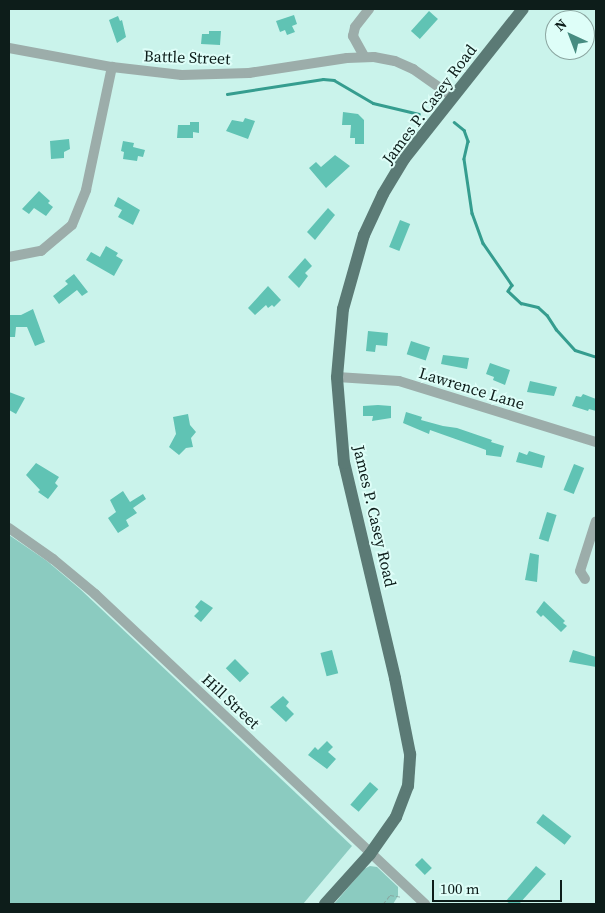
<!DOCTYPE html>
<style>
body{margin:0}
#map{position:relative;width:605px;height:913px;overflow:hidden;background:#caf3eb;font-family:"Source Serif 4",serif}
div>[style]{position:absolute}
.green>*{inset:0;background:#8bcbc0}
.stream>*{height:2.5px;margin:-1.25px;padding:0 1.25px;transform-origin:1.25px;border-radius:1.25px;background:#359d8f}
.building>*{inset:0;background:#60c3b4;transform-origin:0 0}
.path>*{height:1px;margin-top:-0.5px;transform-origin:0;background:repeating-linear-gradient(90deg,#87a7a0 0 4px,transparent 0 6.5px)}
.minor>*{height:10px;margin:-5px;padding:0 5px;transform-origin:5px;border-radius:5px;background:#9cadaa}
.major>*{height:12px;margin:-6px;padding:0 6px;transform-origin:6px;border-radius:6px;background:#5b7a75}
span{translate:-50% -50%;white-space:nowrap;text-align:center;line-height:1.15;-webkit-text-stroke:4px #defef8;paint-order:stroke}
.street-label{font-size:16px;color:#0d1d1a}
.frame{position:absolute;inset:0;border:10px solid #0d1d1a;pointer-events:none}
.north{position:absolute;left:545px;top:10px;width:50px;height:50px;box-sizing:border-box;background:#defef8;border:1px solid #8aa49f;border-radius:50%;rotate:317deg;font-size:14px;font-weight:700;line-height:20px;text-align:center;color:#0d1d1a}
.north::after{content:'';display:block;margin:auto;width:18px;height:22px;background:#478c81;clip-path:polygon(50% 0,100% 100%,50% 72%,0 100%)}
.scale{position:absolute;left:432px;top:880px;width:130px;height:22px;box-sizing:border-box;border:2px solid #0d1d1a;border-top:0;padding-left:6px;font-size:15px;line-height:18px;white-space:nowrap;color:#0d1d1a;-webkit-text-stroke:4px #defef8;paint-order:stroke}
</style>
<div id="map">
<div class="green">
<div style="clip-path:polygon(9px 535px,47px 561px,80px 589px,352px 846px,303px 904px,9px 904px)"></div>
<div style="clip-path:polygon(370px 866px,377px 867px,398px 887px,398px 896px,393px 904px,334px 904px,364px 869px)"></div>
</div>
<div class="stream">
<div style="left:227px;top:94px;width:97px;rotate:-8.9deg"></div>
<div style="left:323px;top:79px;width:11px;rotate:5deg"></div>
<div style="left:334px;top:80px;width:45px;rotate:30.5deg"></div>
<div style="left:373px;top:103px;width:47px;rotate:13.4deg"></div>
<div style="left:454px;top:122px;width:13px;rotate:39deg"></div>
<div style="left:464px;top:130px;width:12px;rotate:70deg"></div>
<div style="left:468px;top:141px;width:18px;rotate:103deg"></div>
<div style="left:464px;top:159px;width:55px;rotate:81.6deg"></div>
<div style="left:472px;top:213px;width:32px;rotate:70deg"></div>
<div style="left:483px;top:243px;width:51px;rotate:55.4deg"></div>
<div style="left:512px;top:285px;width:7px;rotate:124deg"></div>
<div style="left:508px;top:291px;width:18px;rotate:43deg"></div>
<div style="left:521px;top:303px;width:17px;rotate:13deg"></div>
<div style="left:538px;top:307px;width:12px;rotate:42deg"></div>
<div style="left:547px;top:315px;width:17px;rotate:57deg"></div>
<div style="left:556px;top:329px;width:28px;rotate:48deg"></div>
<div style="left:575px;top:350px;width:22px;rotate:18deg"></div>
</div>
<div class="building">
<div style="left:429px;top:11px;width:12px;height:27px;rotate:42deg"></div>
<div style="clip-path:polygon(294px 15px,297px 24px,292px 26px,295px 32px,287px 35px,285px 30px,280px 32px,276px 21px)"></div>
<div style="clip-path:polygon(118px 16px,120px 21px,122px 20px,126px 37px,117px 43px,109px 20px)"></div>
<div style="clip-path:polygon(209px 31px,221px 31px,220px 45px,201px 44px,202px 34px,209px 34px)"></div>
<div style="clip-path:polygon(343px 112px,358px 114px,364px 120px,364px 144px,355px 144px,355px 138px,350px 138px,351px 125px,342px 125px)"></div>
<div style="clip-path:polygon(245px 118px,255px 121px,248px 139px,226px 131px,232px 120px,243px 122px)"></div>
<div style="clip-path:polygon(190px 122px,199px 122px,199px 133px,193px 132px,193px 138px,177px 138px,178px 125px,190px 125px)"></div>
<div style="clip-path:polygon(69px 139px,70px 149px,64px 152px,64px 158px,51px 159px,50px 141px)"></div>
<div style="clip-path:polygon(123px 141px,134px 143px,133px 147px,145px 150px,143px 157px,138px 156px,137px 161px,123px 159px,124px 152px,121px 151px)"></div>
<div style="clip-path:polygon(335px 155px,350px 166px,326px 188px,309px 168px,316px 162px,321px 167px)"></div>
<div style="clip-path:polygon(39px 191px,50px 201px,48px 203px,53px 207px,46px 216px,34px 208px,29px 214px,22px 209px)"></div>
<div style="clip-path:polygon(118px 197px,140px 210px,133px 225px,118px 217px,122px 210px,114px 206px)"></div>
<div style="clip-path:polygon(328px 208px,335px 215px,315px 240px,307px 232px)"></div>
<div style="left:400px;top:220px;width:11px;height:29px;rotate:22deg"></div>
<div style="clip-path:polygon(106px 246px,118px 253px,116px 256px,123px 260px,114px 276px,86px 260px,91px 252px,100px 257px)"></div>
<div style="clip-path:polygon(305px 258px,312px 266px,305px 273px,308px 276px,299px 288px,288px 277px)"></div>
<div style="clip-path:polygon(74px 274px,88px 292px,82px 296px,77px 290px,59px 304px,53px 296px,68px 284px,65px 281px)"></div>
<div style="clip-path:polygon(268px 286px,281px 300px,274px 307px,272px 305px,268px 308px,266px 305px,255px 315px,248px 308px)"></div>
<div style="clip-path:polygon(33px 309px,45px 342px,35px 346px,27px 327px,16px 327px,15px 337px,9px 337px,9px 315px,21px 315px)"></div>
<div style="clip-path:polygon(368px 331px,388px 333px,387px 346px,376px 345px,375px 352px,366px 351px)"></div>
<div style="left:411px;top:341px;width:20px;height:14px;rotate:18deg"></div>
<div style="clip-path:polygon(443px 355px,469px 358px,467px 369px,441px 364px)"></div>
<div style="clip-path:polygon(490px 363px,510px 370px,505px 385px,493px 380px,494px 377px,486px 374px)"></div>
<div style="clip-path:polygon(530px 381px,557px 387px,554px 396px,527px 392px)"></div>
<div style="clip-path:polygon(9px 392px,25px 398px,16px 414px,9px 410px)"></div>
<div style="clip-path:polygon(583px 394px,596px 399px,596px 411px,589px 409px,588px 411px,572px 406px,576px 396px,581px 397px)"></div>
<div style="clip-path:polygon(378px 405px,391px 406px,391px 418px,372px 421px,373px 416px,363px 416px,363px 406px)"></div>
<div style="clip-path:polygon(406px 412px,422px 417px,421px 420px,443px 426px,457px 428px,492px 440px,491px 442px,504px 446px,501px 457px,486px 455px,486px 450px,478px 447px,430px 430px,429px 434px,403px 423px)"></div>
<div style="clip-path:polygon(188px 414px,190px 425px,196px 432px,191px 438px,193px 447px,186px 448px,179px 455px,169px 447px,176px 434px,173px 417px)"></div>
<div style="clip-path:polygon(529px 451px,545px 456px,542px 468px,516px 462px,519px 452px,527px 455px)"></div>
<div style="clip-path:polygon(36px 463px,59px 477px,55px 483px,58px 486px,48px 499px,38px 492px,40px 490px,26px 475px)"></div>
<div style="left:574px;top:464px;width:11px;height:28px;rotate:22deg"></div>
<div style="clip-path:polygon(123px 491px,130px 502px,143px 494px,146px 499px,133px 508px,137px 513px,126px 520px,129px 526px,118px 533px,108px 518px,116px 512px,110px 500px)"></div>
<div style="left:547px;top:512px;width:10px;height:28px;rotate:17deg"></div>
<div style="clip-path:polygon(530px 553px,539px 555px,537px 582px,525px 580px)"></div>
<div style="clip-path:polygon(201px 600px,213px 608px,201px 622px,194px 616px,199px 611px,195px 607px)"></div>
<div style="clip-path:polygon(544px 601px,565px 621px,563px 623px,567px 626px,561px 632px,543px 615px,541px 617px,536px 612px)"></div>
<div style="left:332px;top:650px;width:24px;height:12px;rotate:75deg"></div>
<div style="clip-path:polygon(573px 650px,596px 657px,596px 667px,569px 662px)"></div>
<div style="left:235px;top:659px;width:20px;height:13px;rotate:45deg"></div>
<div style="clip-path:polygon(283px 696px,289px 702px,286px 706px,294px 714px,286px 722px,270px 707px)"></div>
<div style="clip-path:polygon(327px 741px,333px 747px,328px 752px,336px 759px,327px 769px,308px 755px,315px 747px,318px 750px)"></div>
<div style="left:370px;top:782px;width:11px;height:30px;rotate:41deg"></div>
<div style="left:543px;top:814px;width:36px;height:11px;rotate:38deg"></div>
<div style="left:422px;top:858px;width:14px;height:10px;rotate:45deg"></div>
<div style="clip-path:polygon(536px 866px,546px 874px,519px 904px,510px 904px,506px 901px)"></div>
</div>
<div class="path">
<div style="left:383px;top:904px;width:11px;rotate:-52deg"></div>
<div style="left:390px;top:895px;width:12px;rotate:9deg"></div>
</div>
<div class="minor">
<div style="left:9px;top:48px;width:105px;rotate:10.5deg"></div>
<div style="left:112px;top:67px;width:70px;rotate:6.5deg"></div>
<div style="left:182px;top:75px;width:67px;rotate:-1.7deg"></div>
<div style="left:249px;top:73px;width:99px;rotate:-8.7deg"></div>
<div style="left:347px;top:58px;width:27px;rotate:-2deg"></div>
<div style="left:374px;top:57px;width:21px;rotate:11deg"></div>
<div style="left:395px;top:61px;width:20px;rotate:24deg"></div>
<div style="left:413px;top:69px;width:49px;rotate:35deg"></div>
<div style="left:364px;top:56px;width:23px;rotate:-119deg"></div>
<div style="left:353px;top:36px;width:9px;rotate:-77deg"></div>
<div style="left:355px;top:27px;width:23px;rotate:-52deg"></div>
<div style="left:9px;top:257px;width:33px;rotate:-11deg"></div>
<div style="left:41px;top:251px;width:40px;rotate:-40deg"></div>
<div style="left:72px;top:225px;width:38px;rotate:-68deg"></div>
<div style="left:86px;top:190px;width:126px;rotate:-78.1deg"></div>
<div style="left:337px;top:377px;width:62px;rotate:3.7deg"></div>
<div style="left:399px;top:381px;width:206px;rotate:17.2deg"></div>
<div style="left:9px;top:528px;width:54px;rotate:35.2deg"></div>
<div style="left:53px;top:559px;width:55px;rotate:39.8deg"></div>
<div style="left:95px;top:594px;width:453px;rotate:43.2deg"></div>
<div style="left:585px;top:579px;width:9px;rotate:-122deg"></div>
<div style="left:580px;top:571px;width:52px;rotate:-72.3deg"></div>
</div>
<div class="major">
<div style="left:325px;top:904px;width:67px;rotate:-48deg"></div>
<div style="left:370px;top:854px;width:45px;rotate:-54.9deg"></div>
<div style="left:396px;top:817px;width:33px;rotate:-69deg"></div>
<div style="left:408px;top:786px;width:32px;rotate:-86deg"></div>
<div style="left:410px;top:754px;width:77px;rotate:-101.2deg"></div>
<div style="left:395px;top:678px;width:221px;rotate:-103.3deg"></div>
<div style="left:344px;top:463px;width:86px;rotate:-94.7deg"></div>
<div style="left:337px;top:377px;width:68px;rotate:-85deg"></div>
<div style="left:343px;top:309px;width:77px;rotate:-74.2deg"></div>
<div style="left:364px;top:235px;width:45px;rotate:-65.1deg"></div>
<div style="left:383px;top:194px;width:41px;rotate:-59deg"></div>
<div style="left:404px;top:159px;width:191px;rotate:-51.6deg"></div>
</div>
<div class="street-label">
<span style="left:187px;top:57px;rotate:2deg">Battle Street</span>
<span style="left:429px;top:104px;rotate:-53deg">James P. Casey Road</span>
<span style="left:472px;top:388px;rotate:17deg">Lawrence Lane</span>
<span style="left:375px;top:516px;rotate:77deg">James P. Casey Road</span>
<span style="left:231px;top:701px;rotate:43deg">Hill Street</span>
</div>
<div class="frame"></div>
<div class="north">N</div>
<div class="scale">100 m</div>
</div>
